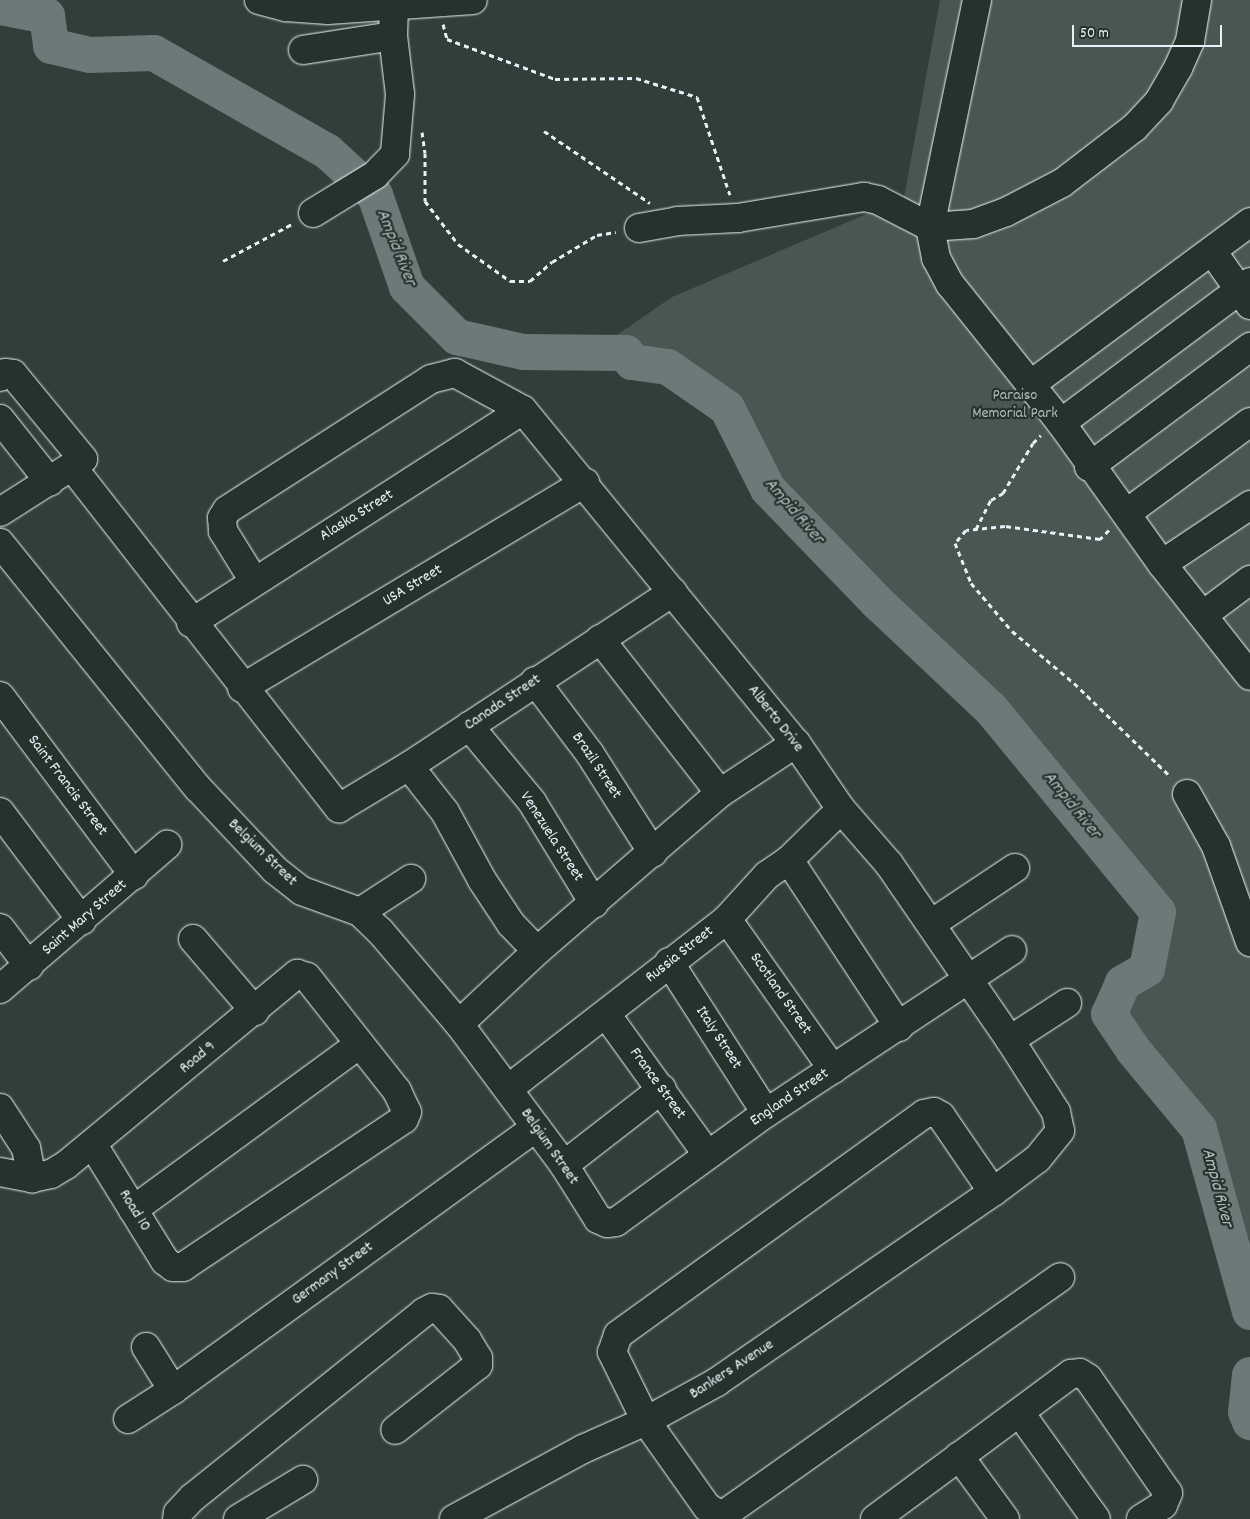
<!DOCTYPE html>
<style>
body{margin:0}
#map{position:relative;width:1250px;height:1519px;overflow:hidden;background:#323e39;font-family:Dekko,sans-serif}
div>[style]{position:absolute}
.green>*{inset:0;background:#495651}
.river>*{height:36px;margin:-18px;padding:0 18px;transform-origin:18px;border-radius:18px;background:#6d7978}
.path>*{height:3px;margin-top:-1.5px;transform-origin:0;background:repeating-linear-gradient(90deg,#e8f1f8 0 5px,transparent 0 9px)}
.roads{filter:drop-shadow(0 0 1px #e8f1f8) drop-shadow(0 0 1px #e8f1f8)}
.minor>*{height:28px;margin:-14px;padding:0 14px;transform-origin:14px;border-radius:14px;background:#26332d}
.major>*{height:28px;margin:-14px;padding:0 14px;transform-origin:14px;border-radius:14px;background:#26332d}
span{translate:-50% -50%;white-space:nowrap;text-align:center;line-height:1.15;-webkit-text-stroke:4.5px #26332d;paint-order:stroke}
.park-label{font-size:16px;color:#b0bbbe}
.street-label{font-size:16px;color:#e8f1f8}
.water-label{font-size:18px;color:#b1bbbe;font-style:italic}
.scale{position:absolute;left:1072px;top:25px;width:150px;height:22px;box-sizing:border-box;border:2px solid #e8f1f8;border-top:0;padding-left:6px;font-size:15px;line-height:18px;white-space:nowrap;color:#e8f1f8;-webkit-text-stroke:4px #26332d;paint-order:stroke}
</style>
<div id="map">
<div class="green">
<div style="clip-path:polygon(940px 0,1250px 0,1250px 1312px,1199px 1129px,1134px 1051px,1109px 1014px,1123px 983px,1147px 969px,1158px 912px,991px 709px,877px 602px,768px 489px,727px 408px,668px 367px,632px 362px,617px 335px,672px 297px,904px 198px)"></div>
</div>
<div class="river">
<div style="left:0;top:7px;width:48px;rotate:10.8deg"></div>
<div style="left:47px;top:16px;width:30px;rotate:82deg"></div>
<div style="left:51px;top:46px;width:39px;rotate:13deg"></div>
<div style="left:89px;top:55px;width:65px;rotate:-1.8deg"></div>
<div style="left:154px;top:53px;width:200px;rotate:29.6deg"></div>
<div style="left:328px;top:152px;width:64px;rotate:42.5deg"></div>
<div style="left:375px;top:195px;width:97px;rotate:70.8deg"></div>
<div style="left:407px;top:287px;width:71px;rotate:45deg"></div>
<div style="left:457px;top:337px;width:68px;rotate:12.8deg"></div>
<div style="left:523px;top:352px;width:103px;rotate:0.6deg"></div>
<div style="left:626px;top:353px;width:11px;rotate:56deg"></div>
<div style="left:632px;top:362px;width:36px;rotate:8deg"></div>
<div style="left:668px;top:367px;width:72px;rotate:34.8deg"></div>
<div style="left:727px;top:408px;width:91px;rotate:63.2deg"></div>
<div style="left:768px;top:489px;width:157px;rotate:46deg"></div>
<div style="left:877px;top:602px;width:156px;rotate:43.2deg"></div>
<div style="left:991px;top:709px;width:263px;rotate:50.6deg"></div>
<div style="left:1158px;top:912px;width:58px;rotate:100.9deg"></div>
<div style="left:1147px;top:969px;width:28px;rotate:150deg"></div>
<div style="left:1123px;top:983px;width:34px;rotate:114deg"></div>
<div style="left:1109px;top:1014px;width:45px;rotate:56deg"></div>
<div style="left:1134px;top:1051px;width:102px;rotate:50.2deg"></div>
<div style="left:1199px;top:1129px;width:190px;rotate:74.4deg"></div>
<div style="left:1250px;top:1375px;width:37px;rotate:96deg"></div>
<div style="left:1246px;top:1412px;width:11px;rotate:68deg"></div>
</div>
<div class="path">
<div style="left:443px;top:24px;width:16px;rotate:75deg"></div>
<div style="left:447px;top:39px;width:115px;rotate:20.3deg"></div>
<div style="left:555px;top:79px;width:81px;rotate:-0.7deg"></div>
<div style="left:636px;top:78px;width:64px;rotate:17.3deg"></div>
<div style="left:697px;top:97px;width:103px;rotate:71.4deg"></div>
<div style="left:544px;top:131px;width:128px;rotate:34.2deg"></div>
<div style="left:422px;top:132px;width:21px;rotate:82deg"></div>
<div style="left:425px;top:153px;width:48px;rotate:90deg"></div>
<div style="left:425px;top:201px;width:54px;rotate:52.5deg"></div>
<div style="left:458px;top:244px;width:64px;rotate:35.4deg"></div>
<div style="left:510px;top:281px;width:20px"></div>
<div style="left:530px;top:281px;width:29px;rotate:-41deg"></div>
<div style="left:552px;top:262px;width:52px;rotate:-31deg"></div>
<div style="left:597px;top:235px;width:19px;rotate:-9deg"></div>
<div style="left:223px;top:261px;width:78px;rotate:-28.2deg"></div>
<div style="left:976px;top:529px;width:33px;rotate:-63deg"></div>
<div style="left:991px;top:500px;width:14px;rotate:-30deg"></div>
<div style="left:1003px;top:493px;width:58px;rotate:-59deg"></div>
<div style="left:1033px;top:443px;width:11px;rotate:-45deg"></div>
<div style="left:1109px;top:530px;width:13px;rotate:135deg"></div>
<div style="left:1100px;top:539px;width:96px;rotate:-172.2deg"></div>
<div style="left:1005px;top:526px;width:39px;rotate:174deg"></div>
<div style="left:966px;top:530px;width:17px;rotate:130deg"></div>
<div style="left:955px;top:543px;width:43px;rotate:68.2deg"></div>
<div style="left:971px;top:583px;width:63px;rotate:49.5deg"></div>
<div style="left:1012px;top:631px;width:81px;rotate:40deg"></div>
<div style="left:1074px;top:683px;width:135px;rotate:44.1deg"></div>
</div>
<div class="roads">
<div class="minor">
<div style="left:977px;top:0;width:232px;rotate:101.7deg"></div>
<div style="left:930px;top:227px;width:32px;rotate:79deg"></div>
<div style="left:936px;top:258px;width:30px;rotate:62deg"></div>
<div style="left:950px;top:284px;width:178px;rotate:51.4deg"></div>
<div style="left:1061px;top:423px;width:173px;rotate:54.4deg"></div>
<div style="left:1162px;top:564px;width:142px;rotate:51.8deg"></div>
<div style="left:303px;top:50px;width:91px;rotate:-8.8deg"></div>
<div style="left:313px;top:213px;width:73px;rotate:-31.5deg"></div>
<div style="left:375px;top:175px;width:29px;rotate:-46deg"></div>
<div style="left:395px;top:154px;width:60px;rotate:-85.2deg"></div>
<div style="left:400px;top:94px;width:58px;rotate:-96.9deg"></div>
<div style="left:393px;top:36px;width:29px;rotate:-88deg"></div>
<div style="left:639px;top:228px;width:39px;rotate:-10deg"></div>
<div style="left:677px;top:221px;width:61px;rotate:-2.8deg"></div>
<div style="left:738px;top:218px;width:128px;rotate:-9.5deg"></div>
<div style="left:864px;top:197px;width:14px;rotate:12deg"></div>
<div style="left:878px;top:200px;width:59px;rotate:27.4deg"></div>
<div style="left:930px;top:227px;width:43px;rotate:-4deg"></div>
<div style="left:973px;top:224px;width:35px;rotate:-20deg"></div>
<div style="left:1006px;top:212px;width:63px;rotate:-27.4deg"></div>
<div style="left:1062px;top:183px;width:91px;rotate:-37.4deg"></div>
<div style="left:1134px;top:128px;width:37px;rotate:-47deg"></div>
<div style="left:1159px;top:101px;width:38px;rotate:-60deg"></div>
<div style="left:1178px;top:68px;width:30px;rotate:-66deg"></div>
<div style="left:1190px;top:41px;width:42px;rotate:-80.3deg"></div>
<div style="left:1212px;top:251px;width:66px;rotate:54.9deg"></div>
<div style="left:0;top:377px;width:6px;rotate:-39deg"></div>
<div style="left:5px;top:373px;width:8px;rotate:7deg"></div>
<div style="left:13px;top:374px;width:110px;rotate:50.5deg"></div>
<div style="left:83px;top:459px;width:98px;rotate:147.4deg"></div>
<div style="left:1030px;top:385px;width:274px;rotate:-36.5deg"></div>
<div style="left:0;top:419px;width:80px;rotate:51.6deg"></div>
<div style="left:1061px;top:423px;width:236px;rotate:-36.7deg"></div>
<div style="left:1089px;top:467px;width:201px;rotate:-36.7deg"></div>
<div style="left:73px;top:468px;width:432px;rotate:52deg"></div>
<div style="left:339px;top:808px;width:82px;rotate:-31deg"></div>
<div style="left:409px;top:766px;width:316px;rotate:-33.4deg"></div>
<div style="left:1127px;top:513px;width:153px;rotate:-36.5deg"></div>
<div style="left:0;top:543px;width:315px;rotate:51.1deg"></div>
<div style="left:198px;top:788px;width:112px;rotate:46.8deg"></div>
<div style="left:275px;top:870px;width:34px;rotate:38deg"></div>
<div style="left:302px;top:891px;width:62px;rotate:19.9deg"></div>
<div style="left:360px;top:912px;width:28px;rotate:44deg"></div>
<div style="left:380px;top:931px;width:122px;rotate:49.7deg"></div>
<div style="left:459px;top:1024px;width:176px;rotate:53.3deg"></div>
<div style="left:564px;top:1165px;width:64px;rotate:57.8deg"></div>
<div style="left:598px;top:1219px;width:10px;rotate:24deg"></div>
<div style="left:607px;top:1223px;width:9px;rotate:-6deg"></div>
<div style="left:616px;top:1222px;width:185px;rotate:-36deg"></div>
<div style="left:766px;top:1113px;width:295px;rotate:-33.5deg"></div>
<div style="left:1162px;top:564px;width:106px;rotate:-33.8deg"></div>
<div style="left:254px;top:581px;width:59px;rotate:-121.8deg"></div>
<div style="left:223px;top:531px;width:13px;rotate:-94deg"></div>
<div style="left:222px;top:518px;width:9px;rotate:-58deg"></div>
<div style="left:227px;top:510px;width:242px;rotate:-32.7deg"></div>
<div style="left:431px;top:379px;width:25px;rotate:-14deg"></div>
<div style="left:455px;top:373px;width:77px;rotate:28.6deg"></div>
<div style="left:523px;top:410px;width:431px;rotate:50.7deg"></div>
<div style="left:796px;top:743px;width:80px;rotate:55.7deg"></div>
<div style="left:841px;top:809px;width:73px;rotate:48.9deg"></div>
<div style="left:889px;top:864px;width:214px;rotate:55.5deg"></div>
<div style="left:1010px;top:1040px;width:85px;rotate:57.4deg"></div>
<div style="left:1056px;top:1112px;width:19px;rotate:78deg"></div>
<div style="left:1060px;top:1131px;width:36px;rotate:129deg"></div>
<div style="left:1037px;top:1159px;width:55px;rotate:143.1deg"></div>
<div style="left:993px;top:1192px;width:335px;rotate:145.5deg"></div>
<div style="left:717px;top:1382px;width:81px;rotate:151.2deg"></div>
<div style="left:646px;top:1421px;width:69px;rotate:156deg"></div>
<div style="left:583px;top:1449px;width:147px;rotate:151.5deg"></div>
<div style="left:1203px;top:615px;width:59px;rotate:-36.7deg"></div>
<div style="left:191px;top:623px;width:394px;rotate:-32.7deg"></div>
<div style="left:600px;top:639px;width:195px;rotate:52.1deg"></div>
<div style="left:535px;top:681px;width:91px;rotate:53deg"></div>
<div style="left:590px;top:754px;width:117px;rotate:57.5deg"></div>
<div style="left:242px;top:688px;width:400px;rotate:-30.9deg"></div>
<div style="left:0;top:696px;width:224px;rotate:53.2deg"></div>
<div style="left:469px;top:726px;width:99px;rotate:50.3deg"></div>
<div style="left:532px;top:802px;width:119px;rotate:58.5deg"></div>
<div style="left:409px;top:766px;width:58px;rotate:52deg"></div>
<div style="left:445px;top:812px;width:77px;rotate:61.4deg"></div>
<div style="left:482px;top:880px;width:53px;rotate:56.6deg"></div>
<div style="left:511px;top:924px;width:37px;rotate:46deg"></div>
<div style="left:1187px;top:794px;width:60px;rotate:60.9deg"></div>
<div style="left:1216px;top:846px;width:102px;rotate:70.5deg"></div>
<div style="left:0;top:812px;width:136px;rotate:53deg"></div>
<div style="left:789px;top:860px;width:200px;rotate:56.6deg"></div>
<div style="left:360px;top:912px;width:61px;rotate:-32.9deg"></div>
<div style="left:727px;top:919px;width:184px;rotate:54.8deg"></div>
<div style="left:931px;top:924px;width:101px;rotate:-33.7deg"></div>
<div style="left:0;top:928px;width:48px;rotate:52.7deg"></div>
<div style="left:193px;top:939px;width:95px;rotate:49.3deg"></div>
<div style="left:669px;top:962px;width:179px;rotate:57.3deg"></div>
<div style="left:0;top:989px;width:221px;rotate:-40.8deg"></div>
<div style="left:606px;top:1014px;width:173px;rotate:54.2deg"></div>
<div style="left:459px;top:1024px;width:107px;rotate:-43.1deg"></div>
<div style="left:537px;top:951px;width:242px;rotate:-40.8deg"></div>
<div style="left:720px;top:793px;width:91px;rotate:-33.3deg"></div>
<div style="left:1010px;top:1040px;width:68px;rotate:-33deg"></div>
<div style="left:508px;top:1089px;width:277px;rotate:-37.8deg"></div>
<div style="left:727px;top:919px;width:59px;rotate:-47.7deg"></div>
<div style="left:767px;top:875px;width:27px;rotate:-34deg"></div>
<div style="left:789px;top:860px;width:73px;rotate:-44.4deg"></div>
<div style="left:0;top:1108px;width:48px;rotate:57deg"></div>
<div style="left:26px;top:1148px;width:31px;rotate:79deg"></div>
<div style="left:564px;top:1165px;width:124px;rotate:-37.8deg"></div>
<div style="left:0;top:1172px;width:33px;rotate:11deg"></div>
<div style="left:32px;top:1178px;width:19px;rotate:-12deg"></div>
<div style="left:51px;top:1174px;width:17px;rotate:-31deg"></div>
<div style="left:66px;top:1165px;width:300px;rotate:-39.6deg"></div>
<div style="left:297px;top:974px;width:10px;rotate:17deg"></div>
<div style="left:307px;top:977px;width:145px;rotate:51.7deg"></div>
<div style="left:397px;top:1091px;width:23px;rotate:65deg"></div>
<div style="left:407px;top:1112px;width:8px;rotate:113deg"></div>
<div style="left:404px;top:1119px;width:266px;rotate:146.2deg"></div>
<div style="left:183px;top:1267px;width:10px;rotate:180deg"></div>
<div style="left:173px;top:1267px;width:10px;rotate:-143deg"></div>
<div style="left:165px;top:1261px;width:137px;rotate:-121.8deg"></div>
<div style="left:993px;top:1192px;width:92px;rotate:-124.4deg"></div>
<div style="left:941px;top:1116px;width:8px;rotate:-150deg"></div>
<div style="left:934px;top:1112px;width:10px;rotate:169deg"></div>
<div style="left:924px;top:1114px;width:377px;rotate:144.2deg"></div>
<div style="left:618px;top:1335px;width:18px;rotate:109deg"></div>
<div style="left:612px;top:1352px;width:77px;rotate:63.8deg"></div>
<div style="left:646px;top:1421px;width:105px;rotate:54.7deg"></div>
<div style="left:707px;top:1507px;width:12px;rotate:31deg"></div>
<div style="left:717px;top:1513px;width:9px"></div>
<div style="left:726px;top:1513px;width:409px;rotate:-35.2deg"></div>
<div style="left:133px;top:1210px;width:281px;rotate:-36.2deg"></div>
<div style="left:146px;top:1347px;width:51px;rotate:57.9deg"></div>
<div style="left:1020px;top:1413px;width:130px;rotate:54.4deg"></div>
<div style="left:128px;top:1419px;width:54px;rotate:-32.8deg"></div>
<div style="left:173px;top:1390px;width:448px;rotate:-35.9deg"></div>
<div style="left:959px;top:1456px;width:78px;rotate:53.9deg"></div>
<div style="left:177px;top:1519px;width:6px;rotate:-81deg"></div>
<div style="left:178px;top:1513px;width:21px;rotate:-47deg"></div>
<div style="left:192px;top:1498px;width:297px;rotate:-38.7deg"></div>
<div style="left:424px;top:1312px;width:9px;rotate:-27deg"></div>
<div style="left:432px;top:1308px;width:7px;rotate:8deg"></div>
<div style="left:439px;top:1309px;width:42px;rotate:47.9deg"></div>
<div style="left:467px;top:1340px;width:21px;rotate:59deg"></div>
<div style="left:478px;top:1358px;width:7px;rotate:90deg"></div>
<div style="left:478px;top:1365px;width:105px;rotate:141.9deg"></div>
<div style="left:238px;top:1519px;width:76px;rotate:-31deg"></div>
<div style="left:875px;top:1519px;width:244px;rotate:-36.5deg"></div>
<div style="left:1071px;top:1374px;width:9px;rotate:-6deg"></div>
<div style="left:1080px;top:1373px;width:9px;rotate:32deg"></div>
<div style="left:1088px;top:1378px;width:140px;rotate:55.2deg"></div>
<div style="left:1168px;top:1493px;width:13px;rotate:113deg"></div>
<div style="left:1163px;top:1505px;width:26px;rotate:148deg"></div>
</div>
<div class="major">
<div style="left:259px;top:0;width:28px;rotate:15deg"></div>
<div style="left:286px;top:7px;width:42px;rotate:4.1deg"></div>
<div style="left:328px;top:10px;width:145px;rotate:-3.9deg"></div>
</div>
</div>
<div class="park-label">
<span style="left:1015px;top:405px">Paraiso<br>Memorial Park</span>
</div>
<div class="street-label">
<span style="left:357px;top:516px;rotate:-32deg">Alaska Street</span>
<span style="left:413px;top:586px;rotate:-31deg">USA Street</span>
<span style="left:503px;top:703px;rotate:-34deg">Canada Street</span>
<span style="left:775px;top:719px;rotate:52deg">Alberto Drive</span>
<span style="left:596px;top:766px;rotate:56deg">Brazil Street</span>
<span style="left:67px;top:786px;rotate:53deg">Saint Francis Street</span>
<span style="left:551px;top:837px;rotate:57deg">Venezuela Street</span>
<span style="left:262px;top:853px;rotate:44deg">Belgium Street</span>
<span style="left:85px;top:918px;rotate:-41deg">Saint Mary Street</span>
<span style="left:680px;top:955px;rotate:-38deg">Russia Street</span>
<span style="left:780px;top:994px;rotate:55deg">Scotland Street</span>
<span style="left:718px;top:1038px;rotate:57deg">Italy Street</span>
<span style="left:198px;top:1058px;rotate:-40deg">Road 9</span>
<span style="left:657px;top:1084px;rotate:54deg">France Street</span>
<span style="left:790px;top:1098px;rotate:-34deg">England Street</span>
<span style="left:549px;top:1147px;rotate:55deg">Belgium Street</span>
<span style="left:134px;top:1211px;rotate:58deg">Road 10</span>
<span style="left:333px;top:1274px;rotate:-36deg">Germany Street</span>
<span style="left:732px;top:1370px;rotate:-33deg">Bankers Avenue</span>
</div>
<div class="water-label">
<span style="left:395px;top:248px;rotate:68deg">Ampid River</span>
<span style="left:793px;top:512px;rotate:49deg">Ampid River</span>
<span style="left:1071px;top:806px;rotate:51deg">Ampid River</span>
<span style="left:1216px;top:1188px;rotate:75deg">Ampid River</span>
</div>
<div class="scale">50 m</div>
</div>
